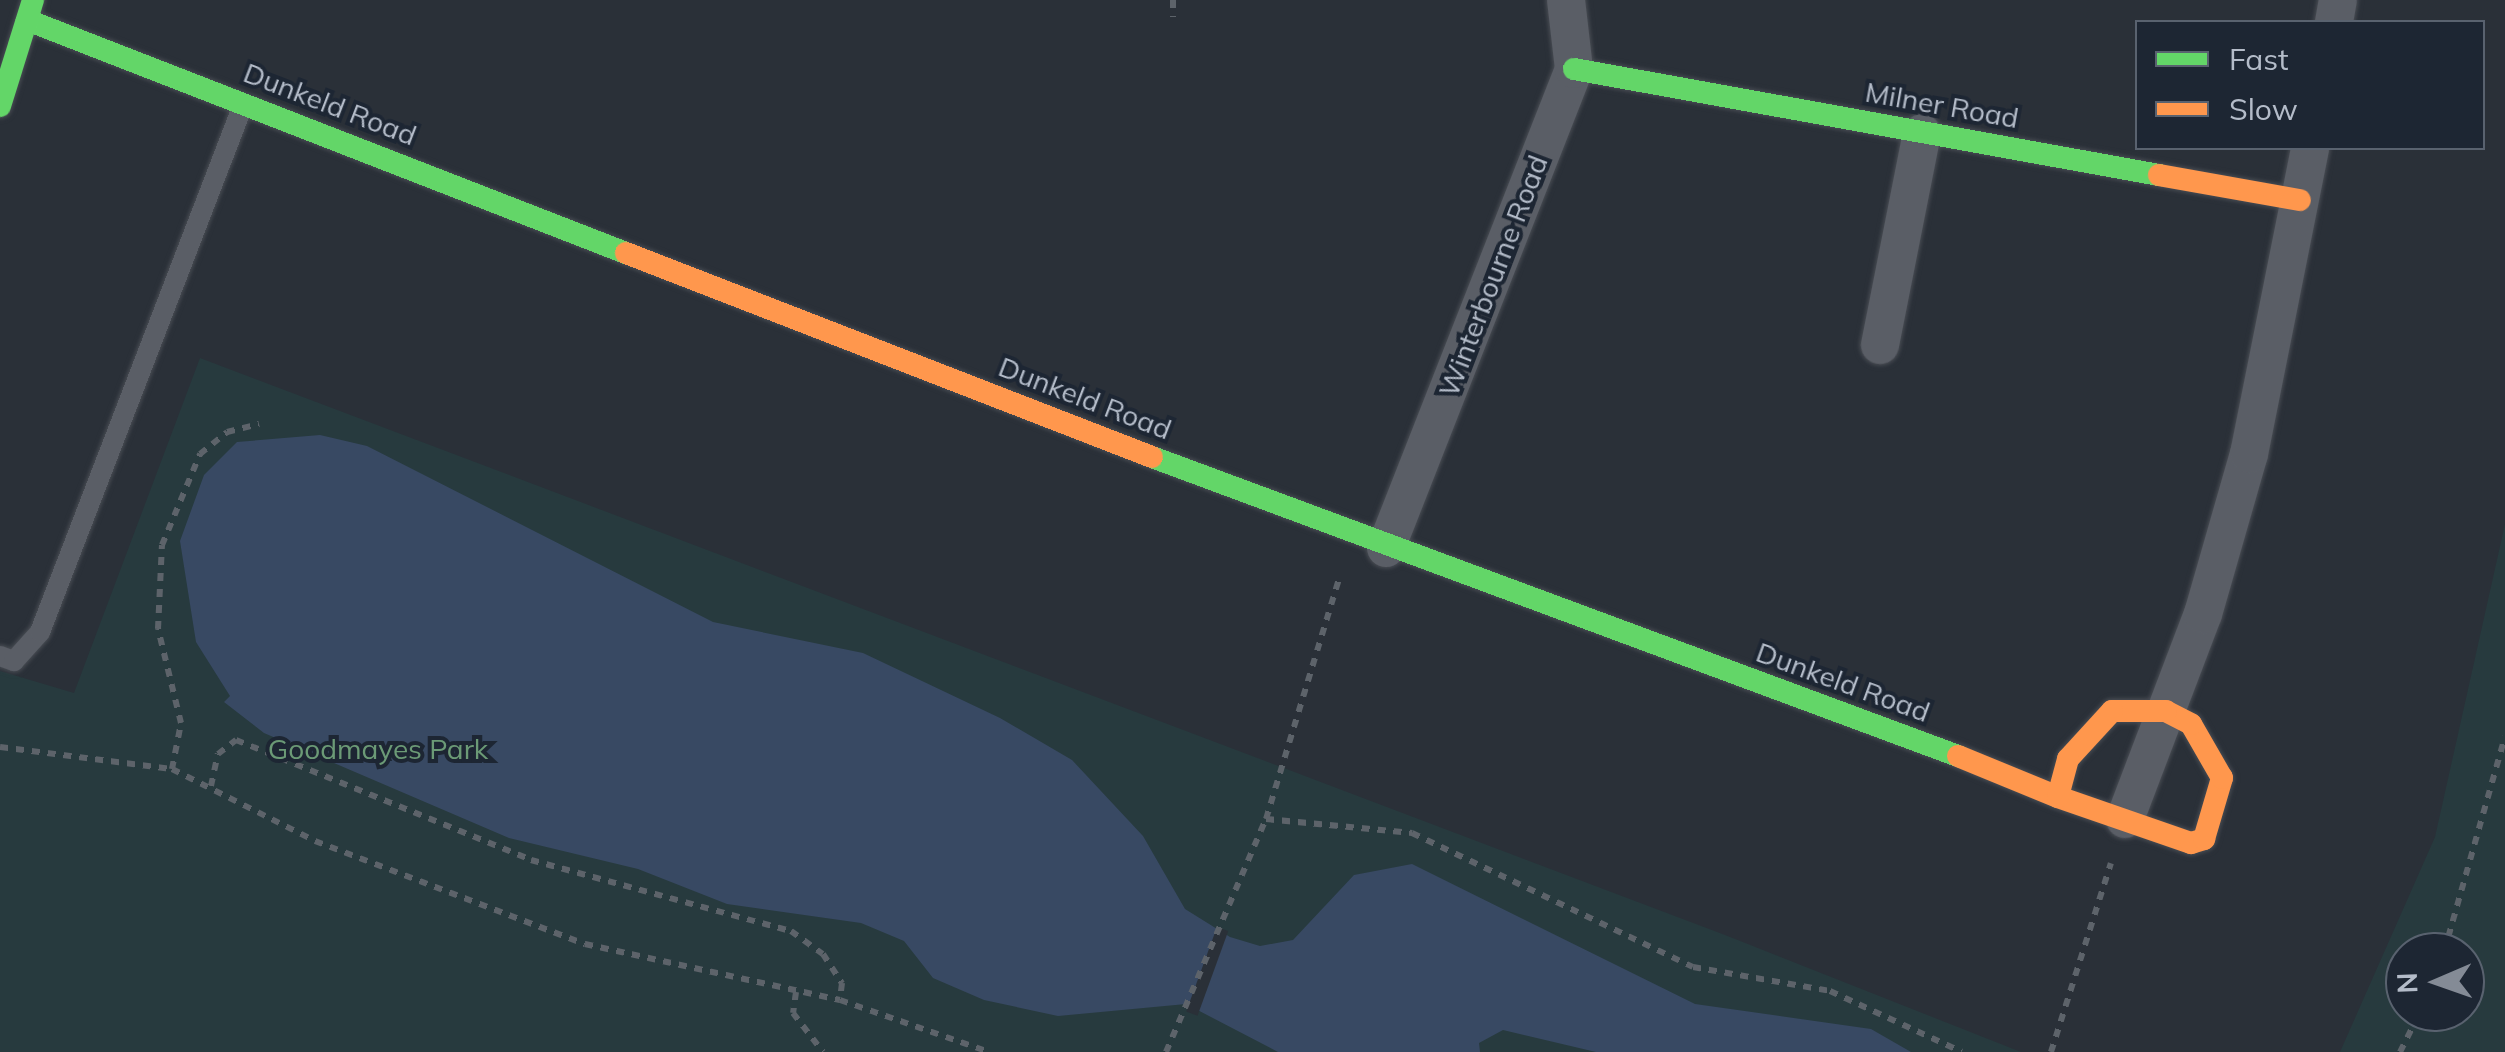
<!DOCTYPE html>
<style>
body{margin:0}
#map{position:relative;width:2505px;height:1052px;overflow:hidden;background:#2a3038;font-family:Mulish,sans-serif}
div>[style]{position:absolute}
.green>*{inset:0;background:#273a3e}
.water>*{inset:0;background:#384963}
.pier>*{inset:0;background:#2a3038;transform-origin:0 0}
.path>*{height:6px;margin-top:-3px;transform-origin:0;background:repeating-linear-gradient(90deg,#5d636a 0 8px,transparent 0 16px)}
.roads{filter:drop-shadow(0 0 2px #484c53) drop-shadow(0 0 2px #484c53)}
.lane>*{height:20px;margin:-10px;padding:0 10px;transform-origin:10px;border-radius:10px;background:#5a5e66}
.street>*{height:38px;margin:-19px;padding:0 19px;transform-origin:19px;border-radius:19px;background:#5a5e66}
.fast>*{height:22px;margin:-11px;padding:0 11px;transform-origin:11px;border-radius:11px;background:#63d668}
.slow>*{height:22px;margin:-11px;padding:0 11px;transform-origin:11px;border-radius:11px;background:#ff974d}
span{translate:-50% -50%;white-space:nowrap;text-align:center;line-height:1.15;-webkit-text-stroke:8px #1d2633;paint-order:stroke}
.street-label{font-size:28px;color:#b4bcc9}
.park-label{font-size:28px;color:#6b9a76}
.legend{position:absolute;left:2135px;top:20px;width:350px;height:130px;box-sizing:border-box;background:#1d2633;border:2px solid #59626f;margin:0;padding:12px 18px;list-style:none;font-size:30px;color:#b4bcc9}
.legend li{display:flex;align-items:center;gap:20px;height:50px}
.legend b{width:50px;border:2px solid #59626f}
.north{position:absolute;left:2385px;top:932px;width:100px;height:100px;box-sizing:border-box;background:#1d2633;border:2px solid #59626f;border-radius:50%;rotate:268deg;font-size:28px;font-weight:700;line-height:40px;text-align:center;color:#b4bcc9}
.north::after{content:'';display:block;margin:auto;width:35px;height:45px;background:#848b96;clip-path:polygon(50% 0,100% 100%,50% 72%,0 100%)}
</style>
<div id="map">
<div class="green">
<div style="clip-path:polygon(200px 358px,1725px 935px,2021px 1052px,0 1052px,0 671px,74px 693px)"></div>
<div style="clip-path:polygon(evenodd,2505px 524px,2505px 1052px,2340px 1052px,2435px 837px,2505px 524px,2465px 952px,2465px 1012px,2405px 1012px,2405px 952px,2465px 952px)"></div>
</div>
<div class="water">
<div style="clip-path:polygon(320px 435px,367px 446px,713px 622px,863px 653px,1000px 718px,1072px 760px,1143px 836px,1185px 909px,1230px 937px,1260px 946px,1293px 940px,1354px 875px,1412px 864px,1695px 1004px,1871px 1029px,1911px 1052px,1596px 1052px,1503px 1030px,1479px 1043px,1480px 1052px,1278px 1052px,1186px 1004px,1058px 1016px,984px 1000px,933px 978px,904px 941px,861px 923px,727px 904px,638px 869px,509px 838px,264px 733px,224px 702px,230px 696px,196px 642px,180px 541px,204px 475px,237px 442px)"></div>
</div>
<div class="pier">
<div style="left:1217px;top:927px;width:12px;height:90px;rotate:20deg"></div>
</div>
<div class="path">
<div style="left:1173px;top:0;width:17px;rotate:90deg"></div>
<div style="left:0;top:747px;width:173px;rotate:7.3deg"></div>
<div style="left:172px;top:769px;width:160px;rotate:26.7deg"></div>
<div style="left:315px;top:841px;width:289px;rotate:20.9deg"></div>
<div style="left:585px;top:944px;width:261px;rotate:12.4deg"></div>
<div style="left:840px;top:1000px;width:158px;rotate:19.2deg"></div>
<div style="left:172px;top:769px;width:47px;rotate:-78.9deg"></div>
<div style="left:181px;top:723px;width:97px;rotate:-103.7deg"></div>
<div style="left:158px;top:629px;width:84px;rotate:-87.3deg"></div>
<div style="left:162px;top:545px;width:99px;rotate:-67.3deg"></div>
<div style="left:200px;top:454px;width:35px;rotate:-39deg"></div>
<div style="left:227px;top:432px;width:33px;rotate:-14deg"></div>
<div style="left:211px;top:786px;width:33px;rotate:-78deg"></div>
<div style="left:218px;top:754px;width:23px;rotate:-38deg"></div>
<div style="left:236px;top:740px;width:318px;rotate:22.1deg"></div>
<div style="left:531px;top:860px;width:270px;rotate:15.3deg"></div>
<div style="left:791px;top:931px;width:39px;rotate:36deg"></div>
<div style="left:823px;top:954px;width:35px;rotate:57deg"></div>
<div style="left:842px;top:983px;width:17px;rotate:97deg"></div>
<div style="left:1266px;top:819px;width:147px;rotate:5.5deg"></div>
<div style="left:1412px;top:833px;width:311px;rotate:25.5deg"></div>
<div style="left:1693px;top:967px;width:139px;rotate:9.9deg"></div>
<div style="left:1830px;top:991px;width:145px;rotate:24.8deg"></div>
<div style="left:2444px;top:952px;width:224px;rotate:-74.2deg"></div>
<div style="left:796px;top:992px;width:21px;rotate:98deg"></div>
<div style="left:793px;top:1013px;width:49px;rotate:52.4deg"></div>
<div style="left:1166px;top:1052px;width:254px;rotate:-66.8deg"></div>
<div style="left:1266px;top:819px;width:251px;rotate:-73.1deg"></div>
<div style="left:2051px;top:1052px;width:198px;rotate:-72.4deg"></div>
<div style="left:2400px;top:1052px;width:45px;rotate:-63.4deg"></div>
</div>
<div class="roads">
<div class="lane">
<div style="left:0;top:656px;width:15px;rotate:20deg"></div>
<div style="left:14px;top:661px;width:39px;rotate:-48deg"></div>
<div style="left:40px;top:632px;width:565px;rotate:-68.93deg"></div>
</div>
<div class="street">
<div style="left:2334px;top:22px;width:22px;rotate:-80deg"></div>
<div style="left:1880px;top:345px;width:216px;rotate:-78.8deg"></div>
<div style="left:1386px;top:548px;width:515px;rotate:-68.57deg"></div>
<div style="left:1574px;top:69px;width:69px;rotate:-96.6deg"></div>
<div style="left:2125px;top:819px;width:219px;rotate:-69.2deg"></div>
<div style="left:2203px;top:614px;width:166px;rotate:-74deg"></div>
<div style="left:2249px;top:454px;width:312px;rotate:-78.7deg"></div>
</div>
<div class="fast">
<div style="left:27px;top:20px;width:643px;rotate:21.26deg"></div>
<div style="left:1574px;top:69px;width:595px;rotate:10.27deg"></div>
<div style="left:0;top:106px;width:111px;rotate:-72.7deg"></div>
<div style="left:1152px;top:457px;width:860px;rotate:20.35deg"></div>
</div>
<div class="slow">
<div style="left:2159px;top:175px;width:143px;rotate:10.1deg"></div>
<div style="left:626px;top:253px;width:564px;rotate:21.2deg"></div>
<div style="left:1958px;top:756px;width:108px;rotate:22.3deg"></div>
<div style="left:2058px;top:797px;width:141px;rotate:19.1deg"></div>
<div style="left:2191px;top:843px;width:14px;rotate:-17deg"></div>
<div style="left:2204px;top:839px;width:64px;rotate:-73.6deg"></div>
<div style="left:2222px;top:778px;width:62px;rotate:-119.9deg"></div>
<div style="left:2191px;top:724px;width:28px;rotate:-153deg"></div>
<div style="left:2166px;top:711px;width:54px;rotate:180deg"></div>
<div style="left:2112px;top:711px;width:65px;rotate:132.5deg"></div>
<div style="left:2068px;top:759px;width:39px;rotate:105deg"></div>
</div>
</div>
<div class="street-label">
<span style="left:330px;top:104px;rotate:21deg">Dunkeld Road</span>
<span style="left:1942px;top:105px;rotate:10deg">Milner Road</span>
<span style="left:1493px;top:276px;rotate:-69deg">Winterbourne Road</span>
<span style="left:1085px;top:398px;rotate:21deg">Dunkeld Road</span>
<span style="left:1843px;top:682px;rotate:20deg">Dunkeld Road</span>
</div>
<div class="park-label">
<span style="left:378px;top:749px">Goodmayes Park</span>
</div>
<ul class="legend">
<li><b style="height:12px;background:#63d668"></b>Fast</li>
<li><b style="height:12px;background:#ff974d"></b>Slow</li>
</ul>
<div class="north">N</div>
</div>
